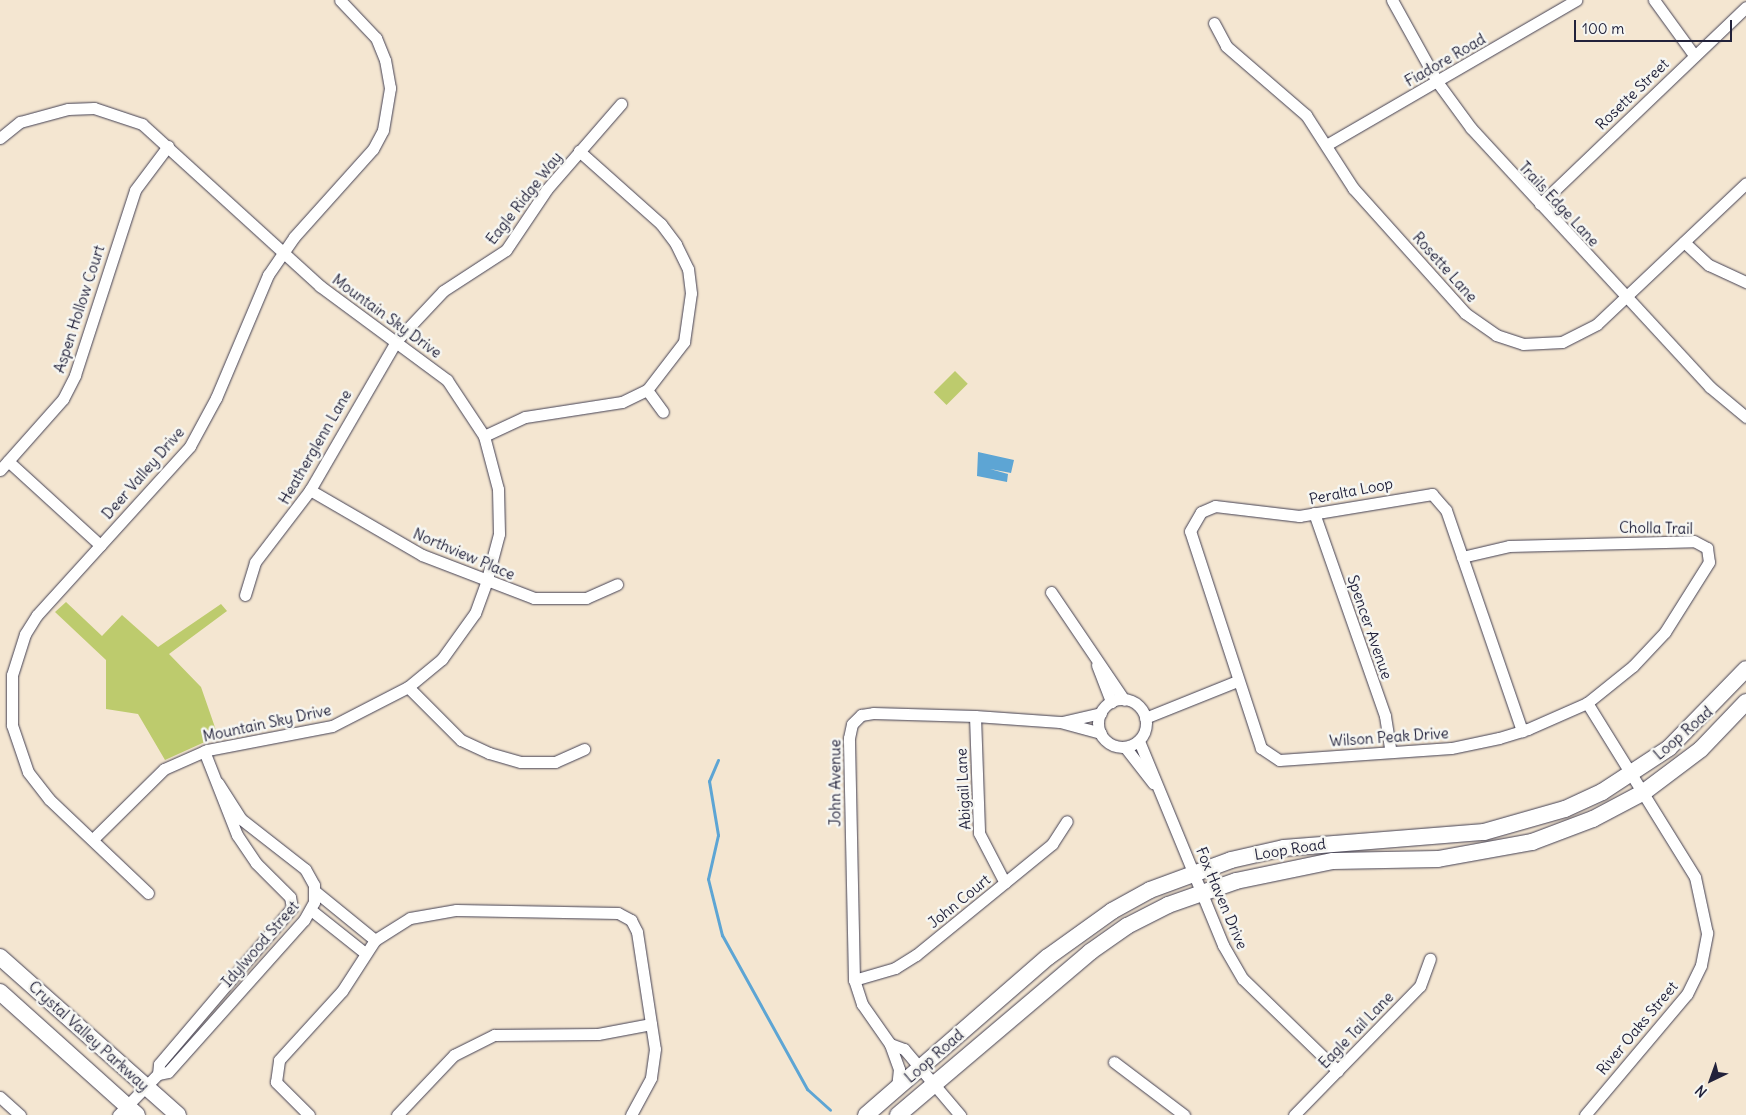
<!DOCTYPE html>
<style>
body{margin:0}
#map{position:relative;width:1746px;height:1115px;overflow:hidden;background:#f4e6d1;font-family:Delius,sans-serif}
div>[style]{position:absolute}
.green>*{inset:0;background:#bdcb6d;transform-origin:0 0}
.water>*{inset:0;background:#5da5d4}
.stream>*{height:3px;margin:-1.5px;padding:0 1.5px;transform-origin:1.5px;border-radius:1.5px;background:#5da5d4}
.roads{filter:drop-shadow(0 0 1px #423f52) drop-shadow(0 0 1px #423f52)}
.street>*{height:11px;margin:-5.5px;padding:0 5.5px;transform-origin:5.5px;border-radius:5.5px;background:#fff}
.street>.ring{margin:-5.5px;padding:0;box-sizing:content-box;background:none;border:11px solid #fff;border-radius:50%}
.secondary>*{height:16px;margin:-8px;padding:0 8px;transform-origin:8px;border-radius:8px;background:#fff}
span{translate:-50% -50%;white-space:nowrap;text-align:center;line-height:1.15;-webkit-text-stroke:5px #f6f6f2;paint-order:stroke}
.street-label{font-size:15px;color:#22223b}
.north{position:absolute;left:1686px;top:1055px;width:50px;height:50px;-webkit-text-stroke:4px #f6f6f2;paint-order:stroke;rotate:222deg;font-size:14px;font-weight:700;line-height:20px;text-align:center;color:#22223b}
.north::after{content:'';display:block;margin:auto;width:18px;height:22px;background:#22223b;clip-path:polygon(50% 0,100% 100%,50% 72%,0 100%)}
.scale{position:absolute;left:1574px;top:20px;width:158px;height:22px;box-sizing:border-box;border:2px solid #22223b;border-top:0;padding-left:6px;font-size:15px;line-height:18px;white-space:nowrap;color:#22223b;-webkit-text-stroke:4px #f6f6f2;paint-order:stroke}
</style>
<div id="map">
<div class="green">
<div style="left:955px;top:371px;width:18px;height:30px;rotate:45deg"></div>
<div style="clip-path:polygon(66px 602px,102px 636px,122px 615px,158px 647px,221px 604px,227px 611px,169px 654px,201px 687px,218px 736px,165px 760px,138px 714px,106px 709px,106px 660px,55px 612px)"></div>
</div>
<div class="water">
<div style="clip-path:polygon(978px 452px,1014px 460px,1011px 473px,990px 469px,1008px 474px,1007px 482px,977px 476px)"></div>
</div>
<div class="stream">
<div style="left:718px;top:760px;width:23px;rotate:113deg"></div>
<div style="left:709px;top:781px;width:55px;rotate:80.5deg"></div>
<div style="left:718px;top:835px;width:45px;rotate:102.8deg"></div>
<div style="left:708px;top:879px;width:58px;rotate:76deg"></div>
<div style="left:722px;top:935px;width:176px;rotate:61.1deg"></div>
<div style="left:807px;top:1089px;width:31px;rotate:42deg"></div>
</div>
<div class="roads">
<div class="street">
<div style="left:1392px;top:0;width:95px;rotate:61deg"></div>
<div style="left:1438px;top:83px;width:56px;rotate:53.7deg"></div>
<div style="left:1471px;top:128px;width:352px;rotate:47.3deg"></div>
<div style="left:1710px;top:387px;width:47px;rotate:39.8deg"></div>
<div style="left:1654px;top:0;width:68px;rotate:54deg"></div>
<div style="left:1214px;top:23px;width:26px;rotate:62deg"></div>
<div style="left:1226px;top:46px;width:106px;rotate:40.8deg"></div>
<div style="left:1306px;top:115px;width:87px;rotate:57.2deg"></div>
<div style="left:1353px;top:188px;width:168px;rotate:48.1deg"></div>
<div style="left:1465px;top:313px;width:38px;rotate:35deg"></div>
<div style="left:1496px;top:335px;width:28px;rotate:18deg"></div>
<div style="left:1523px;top:344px;width:39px;rotate:-3deg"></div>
<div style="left:1562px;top:342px;width:39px;rotate:-27deg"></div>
<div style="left:1597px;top:324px;width:205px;rotate:-43.4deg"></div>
<div style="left:0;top:138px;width:26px;rotate:-39deg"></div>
<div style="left:20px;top:122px;width:50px;rotate:-15.2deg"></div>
<div style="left:68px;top:109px;width:26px;rotate:-2deg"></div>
<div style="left:94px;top:108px;width:51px;rotate:18.4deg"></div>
<div style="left:142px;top:124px;width:241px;rotate:42.3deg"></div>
<div style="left:320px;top:286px;width:158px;rotate:36.5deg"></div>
<div style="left:447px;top:380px;width:67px;rotate:56.5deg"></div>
<div style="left:484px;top:436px;width:55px;rotate:75.2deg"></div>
<div style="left:498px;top:489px;width:45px;rotate:88.7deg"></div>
<div style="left:499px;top:534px;width:51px;rotate:104.9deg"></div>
<div style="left:486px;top:583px;width:32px;rotate:110deg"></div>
<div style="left:475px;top:613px;width:57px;rotate:125.7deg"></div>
<div style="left:442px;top:659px;width:44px;rotate:140.5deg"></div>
<div style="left:408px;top:687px;width:85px;rotate:152.8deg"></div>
<div style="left:332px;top:726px;width:127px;rotate:169.1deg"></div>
<div style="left:207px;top:750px;width:47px;rotate:156.2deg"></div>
<div style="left:164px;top:769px;width:100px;rotate:135.4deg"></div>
<div style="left:1328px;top:144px;width:287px;rotate:-30.1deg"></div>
<div style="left:1540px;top:204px;width:285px;rotate:-43.7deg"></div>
<div style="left:1684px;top:242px;width:34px;rotate:43deg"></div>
<div style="left:1709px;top:265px;width:41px;rotate:24.7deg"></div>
<div style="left:647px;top:390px;width:27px;rotate:54deg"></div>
<div style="left:484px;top:436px;width:45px;rotate:-24.9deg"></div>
<div style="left:525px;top:417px;width:98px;rotate:-8.8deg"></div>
<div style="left:622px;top:402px;width:28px;rotate:-26deg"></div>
<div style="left:647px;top:390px;width:61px;rotate:-52.4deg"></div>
<div style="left:684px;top:342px;width:49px;rotate:-81.9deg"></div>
<div style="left:691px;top:293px;width:24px;rotate:-97deg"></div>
<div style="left:688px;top:269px;width:28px;rotate:-116deg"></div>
<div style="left:676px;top:244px;width:25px;rotate:-127deg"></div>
<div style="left:661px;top:224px;width:110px;rotate:-138.3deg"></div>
<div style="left:8px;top:461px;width:125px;rotate:42.4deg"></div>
<div style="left:0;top:470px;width:95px;rotate:-48.4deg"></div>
<div style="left:63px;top:399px;width:27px;rotate:-63deg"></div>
<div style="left:75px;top:375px;width:194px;rotate:-72deg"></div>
<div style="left:135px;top:190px;width:55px;rotate:-53.1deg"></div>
<div style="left:310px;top:490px;width:129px;rotate:30.1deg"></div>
<div style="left:422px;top:555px;width:120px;rotate:21deg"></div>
<div style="left:534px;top:598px;width:52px"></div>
<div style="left:586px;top:598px;width:34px;rotate:-24deg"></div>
<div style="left:1314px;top:513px;width:215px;rotate:70.7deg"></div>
<div style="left:1385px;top:716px;width:36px;rotate:81deg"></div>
<div style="left:1462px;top:557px;width:48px;rotate:-13.2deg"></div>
<div style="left:1509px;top:546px;width:185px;rotate:-1.5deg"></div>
<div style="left:1694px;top:541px;width:15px;rotate:28deg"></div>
<div style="left:1707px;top:548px;width:14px;rotate:82deg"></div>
<div style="left:1709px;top:562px;width:83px;rotate:122.2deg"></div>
<div style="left:1665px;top:632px;width:47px;rotate:133.3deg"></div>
<div style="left:1633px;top:666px;width:59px;rotate:141.2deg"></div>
<div style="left:1587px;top:703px;width:64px;rotate:156.2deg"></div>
<div style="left:1528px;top:729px;width:6px;rotate:162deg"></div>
<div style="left:1522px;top:731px;width:24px;rotate:163deg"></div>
<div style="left:1499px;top:738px;width:49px;rotate:168.2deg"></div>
<div style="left:1451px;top:748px;width:172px;rotate:176deg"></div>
<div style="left:1279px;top:760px;width:22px;rotate:-146deg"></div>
<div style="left:1261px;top:748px;width:228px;rotate:-108.1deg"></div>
<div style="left:1190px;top:531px;width:22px;rotate:-60deg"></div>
<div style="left:1201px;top:512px;width:15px;rotate:-23deg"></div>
<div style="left:1215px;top:506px;width:85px;rotate:6.8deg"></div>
<div style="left:1299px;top:516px;width:135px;rotate:-9.4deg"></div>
<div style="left:1432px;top:494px;width:21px;rotate:49deg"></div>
<div style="left:1446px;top:510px;width:234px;rotate:71deg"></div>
<div style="left:1051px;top:592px;width:130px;rotate:55.9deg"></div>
<div style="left:245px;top:595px;width:34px;rotate:-73deg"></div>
<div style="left:255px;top:562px;width:91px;rotate:-52.6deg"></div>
<div style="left:310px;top:490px;width:173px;rotate:-59.9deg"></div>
<div style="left:397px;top:340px;width:67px;rotate:-46.8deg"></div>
<div style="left:443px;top:291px;width:75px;rotate:-33.1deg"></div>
<div style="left:506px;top:250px;width:73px;rotate:-56.1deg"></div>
<div style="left:547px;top:189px;width:113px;rotate:-49deg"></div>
<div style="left:1097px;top:665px;width:40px;rotate:69deg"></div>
<div style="left:408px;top:687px;width:75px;rotate:45deg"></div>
<div style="left:461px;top:740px;width:31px;rotate:25deg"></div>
<div style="left:489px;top:753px;width:33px;rotate:16deg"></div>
<div style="left:521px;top:762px;width:34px"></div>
<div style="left:555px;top:762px;width:32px;rotate:-24deg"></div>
<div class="ring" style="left:1098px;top:699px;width:37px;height:37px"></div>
<div style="left:975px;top:716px;width:117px;rotate:88deg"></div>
<div style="left:979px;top:833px;width:56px;rotate:62.5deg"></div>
<div style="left:1145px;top:718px;width:99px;rotate:-21.9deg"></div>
<div style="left:1062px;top:722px;width:40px;rotate:-13deg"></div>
<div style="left:1139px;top:741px;width:221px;rotate:67.6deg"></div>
<div style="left:1223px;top:945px;width:39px;rotate:60deg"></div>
<div style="left:1243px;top:979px;width:132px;rotate:44.1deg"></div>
<div style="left:1125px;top:747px;width:46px;rotate:52.1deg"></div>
<div style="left:316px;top:892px;width:76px;rotate:39.1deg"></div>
<div style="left:148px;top:893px;width:137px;rotate:-136.5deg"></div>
<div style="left:49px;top:799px;width:34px;rotate:-128deg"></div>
<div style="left:28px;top:772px;width:50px;rotate:-108.8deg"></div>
<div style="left:12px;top:725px;width:50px;rotate:-90deg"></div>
<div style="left:12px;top:675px;width:43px;rotate:-72.4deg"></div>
<div style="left:25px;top:634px;width:22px;rotate:-58deg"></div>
<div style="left:37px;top:615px;width:228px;rotate:-47.8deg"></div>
<div style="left:190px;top:446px;width:55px;rotate:-61.6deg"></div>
<div style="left:216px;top:398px;width:134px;rotate:-67.1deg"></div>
<div style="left:268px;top:275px;width:46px;rotate:-55.6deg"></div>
<div style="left:294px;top:237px;width:118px;rotate:-48.1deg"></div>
<div style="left:373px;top:149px;width:21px;rotate:-62deg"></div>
<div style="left:383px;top:130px;width:43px;rotate:-80.5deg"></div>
<div style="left:390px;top:88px;width:28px;rotate:-100deg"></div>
<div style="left:385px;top:60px;width:24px;rotate:-112deg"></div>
<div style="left:376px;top:38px;width:52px;rotate:-133.5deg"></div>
<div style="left:311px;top:910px;width:69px;rotate:38.5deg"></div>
<div style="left:854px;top:980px;width:43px;rotate:-16.3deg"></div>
<div style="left:895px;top:968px;width:25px;rotate:-32deg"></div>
<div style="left:916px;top:955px;width:176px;rotate:-39.2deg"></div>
<div style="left:1052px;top:844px;width:27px;rotate:-57deg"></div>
<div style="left:890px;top:1044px;width:49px;rotate:-125deg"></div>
<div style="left:862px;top:1004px;width:25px;rotate:-108deg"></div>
<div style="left:854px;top:980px;width:242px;rotate:-91.2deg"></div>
<div style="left:849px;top:738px;width:14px;rotate:-78deg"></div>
<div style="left:852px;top:724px;width:13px;rotate:-45deg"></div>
<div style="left:861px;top:715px;width:12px;rotate:-9deg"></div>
<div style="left:873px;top:713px;width:102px;rotate:1.7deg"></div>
<div style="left:975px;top:716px;width:85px;rotate:4deg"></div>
<div style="left:1060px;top:722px;width:42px;rotate:15deg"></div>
<div style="left:1114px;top:1062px;width:88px;rotate:37.1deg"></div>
<div style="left:158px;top:1074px;width:10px;rotate:-84deg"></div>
<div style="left:159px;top:1064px;width:205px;rotate:-49.6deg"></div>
<div style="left:292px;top:908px;width:11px;rotate:-100deg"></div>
<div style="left:290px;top:897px;width:48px;rotate:-135deg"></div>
<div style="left:256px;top:863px;width:34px;rotate:-124deg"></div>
<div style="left:237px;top:835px;width:90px;rotate:-111.4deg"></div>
<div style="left:897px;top:1088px;width:19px;rotate:-84deg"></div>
<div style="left:899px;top:1069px;width:27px;rotate:-110deg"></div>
<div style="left:890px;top:1044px;width:15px;rotate:20deg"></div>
<div style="left:904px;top:1049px;width:87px;rotate:49.7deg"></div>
<div style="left:0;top:1097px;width:27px;rotate:42deg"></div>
<div style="left:118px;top:1115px;width:57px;rotate:-45.7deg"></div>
<div style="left:158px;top:1074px;width:10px;rotate:-11deg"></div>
<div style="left:168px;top:1072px;width:204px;rotate:-48.2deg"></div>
<div style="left:304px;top:920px;width:21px;rotate:-61deg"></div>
<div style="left:314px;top:902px;width:17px;rotate:-90deg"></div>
<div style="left:314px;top:885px;width:18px;rotate:-119deg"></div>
<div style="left:305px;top:869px;width:81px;rotate:-142deg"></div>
<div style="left:241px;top:819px;width:43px;rotate:-122.6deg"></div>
<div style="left:309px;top:1115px;width:47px;rotate:-135deg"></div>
<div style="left:276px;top:1082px;width:22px;rotate:-82deg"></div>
<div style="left:279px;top:1060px;width:93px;rotate:-47.6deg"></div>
<div style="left:342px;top:991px;width:61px;rotate:-57.1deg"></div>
<div style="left:375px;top:940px;width:41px;rotate:-32.2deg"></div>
<div style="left:410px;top:918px;width:47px;rotate:-9.9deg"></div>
<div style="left:456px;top:910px;width:162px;rotate:1.1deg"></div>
<div style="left:618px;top:913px;width:15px;rotate:28deg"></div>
<div style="left:631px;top:920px;width:13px;rotate:63deg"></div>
<div style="left:637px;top:932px;width:118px;rotate:81.3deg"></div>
<div style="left:655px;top:1049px;width:29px;rotate:98deg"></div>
<div style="left:651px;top:1078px;width:42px;rotate:118.4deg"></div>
<div style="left:397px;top:1115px;width:83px;rotate:-46.5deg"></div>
<div style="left:454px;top:1055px;width:45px;rotate:-26.6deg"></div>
<div style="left:494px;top:1035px;width:104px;rotate:-0.6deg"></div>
<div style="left:598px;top:1034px;width:54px;rotate:-10.7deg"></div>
<div style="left:1294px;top:1115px;width:180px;rotate:-45.7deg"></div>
<div style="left:1420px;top:986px;width:29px;rotate:-70deg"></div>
<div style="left:1585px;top:1115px;width:158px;rotate:-49.9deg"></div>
<div style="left:1687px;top:994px;width:32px;rotate:-64deg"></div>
<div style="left:1701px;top:965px;width:33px;rotate:-79deg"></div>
<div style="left:1707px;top:933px;width:57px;rotate:-102.1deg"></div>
<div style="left:1695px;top:877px;width:205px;rotate:-121.8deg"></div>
</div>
<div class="secondary">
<div style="left:0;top:957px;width:238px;rotate:41.6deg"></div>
<div style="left:0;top:992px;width:184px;rotate:41.9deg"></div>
<div style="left:866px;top:1115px;width:241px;rotate:-41deg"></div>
<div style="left:1048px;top:957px;width:79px;rotate:-35.7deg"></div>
<div style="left:1112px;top:911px;width:43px;rotate:-28.9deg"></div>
<div style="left:1150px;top:890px;width:86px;rotate:-20.3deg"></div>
<div style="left:1231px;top:860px;width:54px;rotate:-12.8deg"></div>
<div style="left:1284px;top:848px;width:201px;rotate:-4.6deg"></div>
<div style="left:1484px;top:832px;width:84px;rotate:-15.9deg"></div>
<div style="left:1565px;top:809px;width:41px;rotate:-24.7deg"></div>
<div style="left:1602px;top:792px;width:80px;rotate:-33.3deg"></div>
<div style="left:1669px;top:748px;width:110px;rotate:-45.7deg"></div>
<div style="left:898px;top:1115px;width:252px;rotate:-40.3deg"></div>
<div style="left:1090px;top:952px;width:45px;rotate:-35.1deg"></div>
<div style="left:1127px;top:926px;width:46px;rotate:-27.1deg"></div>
<div style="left:1168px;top:905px;width:72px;rotate:-19.4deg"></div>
<div style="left:1236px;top:881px;width:99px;rotate:-11.7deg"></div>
<div style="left:1333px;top:861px;width:105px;rotate:-1.1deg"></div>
<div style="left:1438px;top:859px;width:96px;rotate:-10.3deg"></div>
<div style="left:1532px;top:842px;width:65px;rotate:-20.7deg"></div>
<div style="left:1593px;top:819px;width:58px;rotate:-27.9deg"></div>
<div style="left:1644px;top:792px;width:71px;rotate:-37deg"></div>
<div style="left:1701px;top:749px;width:65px;rotate:-46.2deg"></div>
</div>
</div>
<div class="street-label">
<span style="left:1445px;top:60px;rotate:-30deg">Fiadore Road</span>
<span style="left:1632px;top:94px;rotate:-44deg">Rosette Street</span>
<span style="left:524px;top:198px;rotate:-52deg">Eagle Ridge Way</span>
<span style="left:1559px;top:204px;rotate:47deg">Trails Edge Lane</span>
<span style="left:1445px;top:267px;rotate:48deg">Rosette Lane</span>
<span style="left:79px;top:309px;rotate:-72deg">Aspen Hollow Court</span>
<span style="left:387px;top:316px;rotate:36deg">Mountain Sky Drive</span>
<span style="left:315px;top:447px;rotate:-60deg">Heatherglenn Lane</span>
<span style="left:143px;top:473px;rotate:-49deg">Deer Valley Drive</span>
<span style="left:1351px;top:491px;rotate:-11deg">Peralta Loop</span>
<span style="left:1656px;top:528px;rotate:1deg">Cholla Trail</span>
<span style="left:464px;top:554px;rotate:23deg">Northview Place</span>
<span style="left:1370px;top:627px;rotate:71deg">Spencer Avenue</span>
<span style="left:267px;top:723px;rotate:-12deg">Mountain Sky Drive</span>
<span style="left:1683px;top:733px;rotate:-41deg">Loop Road</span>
<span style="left:1389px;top:737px;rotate:-4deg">Wilson Peak Drive</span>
<span style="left:835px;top:783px;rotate:-90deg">John Avenue</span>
<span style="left:963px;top:789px;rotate:-93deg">Abigail Lane</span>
<span style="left:1290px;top:849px;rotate:-9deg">Loop Road</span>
<span style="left:1222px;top:898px;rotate:67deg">Fox Haven Drive</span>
<span style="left:959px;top:901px;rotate:-39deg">John Court</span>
<span style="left:260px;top:944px;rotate:-49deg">Idylwood Street</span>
<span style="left:1637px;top:1028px;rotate:-50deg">River Oaks Street</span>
<span style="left:1356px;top:1030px;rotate:-46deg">Eagle Tail Lane</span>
<span style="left:89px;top:1036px;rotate:42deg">Crystal Valley Parkway</span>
<span style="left:934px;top:1056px;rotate:-41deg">Loop Road</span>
</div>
<div class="north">N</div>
<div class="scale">100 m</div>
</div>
